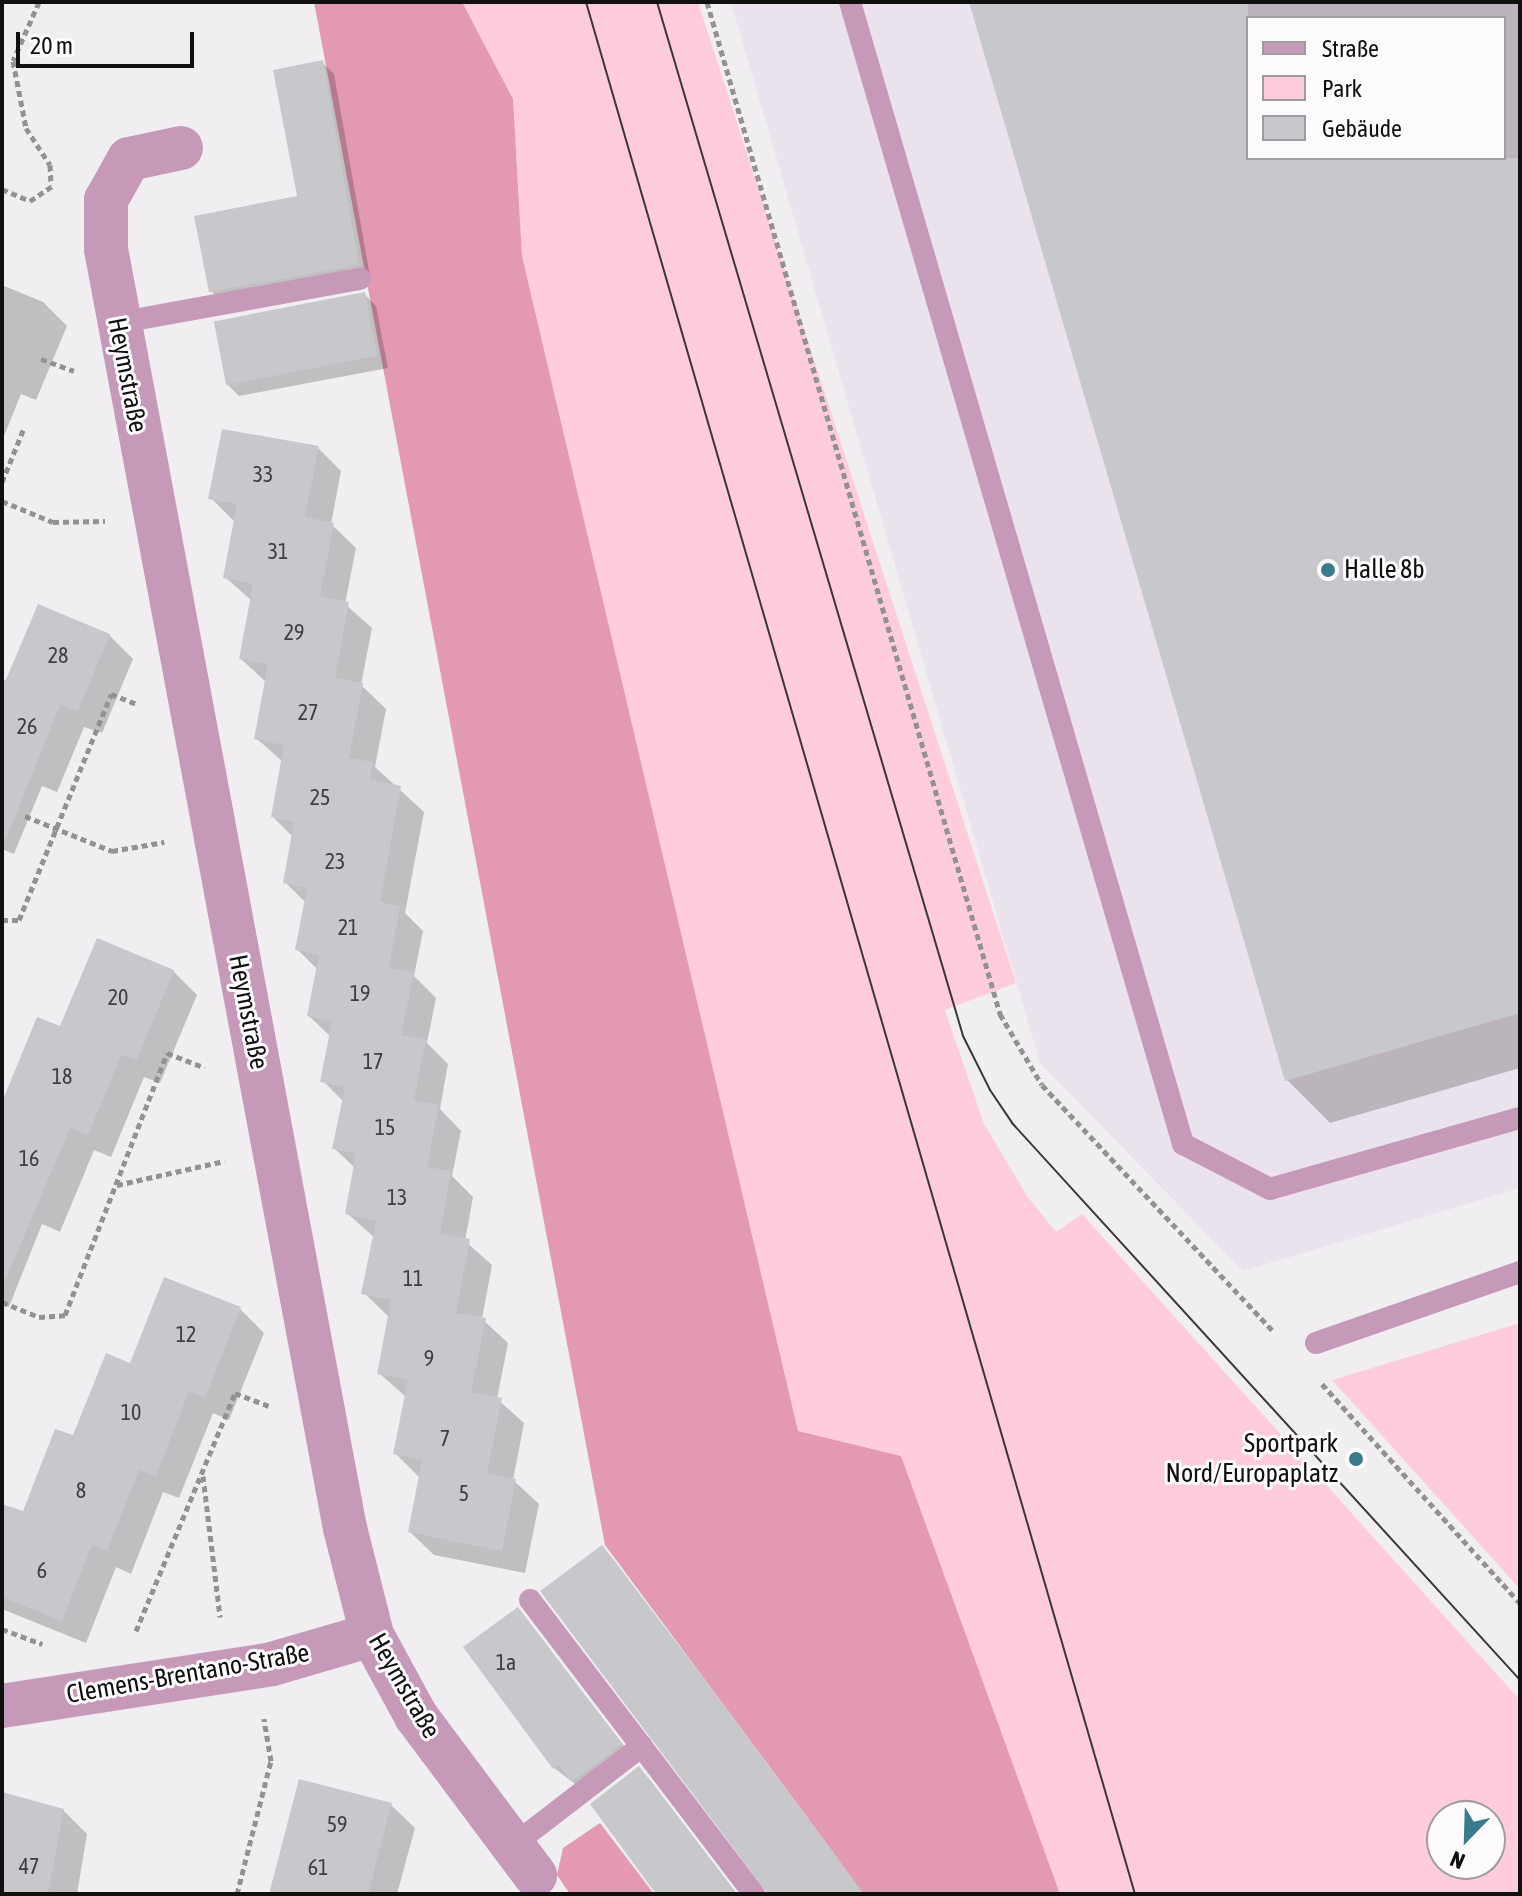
<!DOCTYPE html>
<meta charset="utf-8">
<style>
body{margin:0}
#map{position:relative;width:1522px;height:1896px;overflow:hidden;background:#f0eef1;font-family:"Asap Condensed",sans-serif}
div>[style]{position:absolute}
.built>*{inset:0;background:#eae2ec}
.green>*{inset:0;background:#ffccdc}
.forest>*{inset:0;background:#e399b1}
.shadow>*{inset:0;background:#0003}
.building>*{inset:0;background:#c8c7cb;transform-origin:0 0}
.path>*{height:5px;margin-top:-2.5px;transform-origin:0;background:repeating-linear-gradient(90deg,#939193 0 6px,transparent 0 10px)}
.service>*{height:22px;margin:-11px;padding:0 11px;transform-origin:11px;border-radius:11px;background:#c799b9}
.minor>*{height:44px;margin:-22px;padding:0 22px;transform-origin:22px;border-radius:22px;background:#c799b9}
.tram>*{height:2px;margin:-1px;padding:0 1px;transform-origin:1px;border-radius:1px;background:#393839}
.dots>*{width:22px;height:22px;translate:-50% -50%;box-sizing:border-box;border:4px solid #fefbfe;border-radius:50%}
span{translate:-50% -50%;white-space:nowrap;text-align:center;line-height:1.15;-webkit-text-stroke:6px #fefbfe;paint-order:stroke}
.number-label{font-size:22px;color:#3f3e40}
.number-label span{-webkit-text-stroke-width:0}
.street-label{font-size:26px;color:#111011}
.poi-label{font-size:26px;color:#111011}
.left{translate:0 -50%;text-align:left}
.right{translate:-100% -50%;text-align:right}
.frame{position:absolute;inset:0;border:4px solid #111011;pointer-events:none}
.legend{position:absolute;left:1246px;top:16px;width:260px;height:144px;box-sizing:border-box;background:#fefbfe;border:2px solid #9f9d9f;margin:0;padding:10px 14px;list-style:none;font-size:24px;color:#111011}
.legend li{display:flex;align-items:center;gap:16px;height:40px}
.legend b{width:40px;border:2px solid #9f9d9f}
.north{position:absolute;left:1426px;top:1800px;width:80px;height:80px;box-sizing:border-box;background:#fefbfe;border:2px solid #9f9d9f;border-radius:50%;rotate:203deg;font-size:22px;font-weight:700;line-height:32px;text-align:center;color:#111011}
.north::after{content:'';display:block;margin:auto;width:28px;height:36px;background:#397a8d;clip-path:polygon(50% 0,100% 100%,50% 72%,0 100%)}
.scale{position:absolute;left:16px;top:32px;width:178px;height:36px;box-sizing:border-box;border:4px solid #111011;border-top:0;padding-left:10px;font-size:24px;line-height:28px;white-space:nowrap;color:#111011;-webkit-text-stroke:6px #fefbfe;paint-order:stroke}
</style>
<div id="map">
<div class="built">
<div style="clip-path:polygon(evenodd,731px 2px,1520px 2px,1520px 1188px,1243px 1271px,1040px 1063px,731px 2px,1248px 18px,1504px 18px,1504px 158px,1248px 158px,1248px 18px)"></div>
</div>
<div class="green">
<div style="clip-path:polygon(evenodd,462px 2px,698px 2px,1016px 983px,945px 1010px,984px 1124px,1027px 1196px,1056px 1232px,1082px 1214px,1520px 1700px,1520px 1894px,1060px 1894px,901px 1456px,798px 1431px,522px 256px,513px 99px,462px 2px,1442px 1816px,1490px 1816px,1490px 1864px,1442px 1864px,1442px 1816px)"></div>
<div style="clip-path:polygon(1520px 1323px,1520px 1589px,1332px 1380px)"></div>
</div>
<div class="forest">
<div style="clip-path:polygon(314px 2px,462px 2px,513px 99px,522px 256px,798px 1431px,901px 1456px,1060px 1894px,864px 1894px,605px 1545px)"></div>
<div style="clip-path:polygon(600px 1823px,654px 1894px,570px 1894px,557px 1875px,563px 1848px)"></div>
</div>
<div class="shadow">
<div style="clip-path:polygon(evenodd,972px 2px,1520px 2px,1520px 1068px,1330px 1123px,1287px 1080px,972px 2px,1248px 18px,1504px 18px,1504px 158px,1248px 158px,1248px 18px)"></div>
<div style="clip-path:polygon(322px 62px,334px 74px,370px 276px,223px 303px,211px 291px,300px 197px)"></div>
<div style="clip-path:polygon(2px 285px,43px 302px,67px 326px,36px 400px,21px 394px,2px 441px)"></div>
<div style="clip-path:polygon(364px 294px,376px 306px,388px 368px,239px 396px,227px 384px)"></div>
<div style="clip-path:polygon(318px 448px,341px 471px,331px 524px,356px 548px,345px 604px,372px 628px,361px 685px,386px 709px,375px 767px,424px 812px,405px 913px,423px 931px,414px 976px,436px 998px,427px 1043px,448px 1064px,440px 1109px,461px 1131px,452px 1176px,473px 1197px,465px 1241px,492px 1265px,482px 1319px,508px 1343px,497px 1399px,524px 1423px,513px 1480px,539px 1504px,525px 1573px,434px 1555px,410px 1532px,419px 1477px,396px 1454px,406px 1397px,379px 1373px,390px 1318px,364px 1293px,375px 1238px,348px 1214px,356px 1169px,334px 1148px,344px 1102px,323px 1081px,331px 1037px,309px 1016px,318px 970px,297px 949px,306px 903px,285px 882px,293px 837px,273px 817px,283px 762px,256px 738px,267px 683px,241px 659px,252px 601px,225px 577px,234px 521px,211px 498px)"></div>
<div style="clip-path:polygon(109px 635px,133px 659px,102px 733px,84px 727px,57px 792px,42px 786px,14px 854px,2px 849px,2px 679px,7px 681px)"></div>
<div style="clip-path:polygon(173px 971px,197px 995px,160px 1083px,144px 1077px,111px 1157px,94px 1150px,60px 1232px,42px 1224px,9px 1307px,2px 1304px,2px 1100px,62px 1029px)"></div>
<div style="clip-path:polygon(165px 1279px,240px 1309px,264px 1333px,229px 1420px,213px 1413px,179px 1498px,163px 1492px,131px 1574px,116px 1567px,86px 1643px,2px 1609px,2px 1522px,24px 1514px,74px 1438px,131px 1366px)"></div>
<div style="clip-path:polygon(602px 1548px,613px 1559px,864px 1894px,768px 1894px)"></div>
<div style="clip-path:polygon(518px 1609px,632px 1756px,586px 1792px,554px 1768px)"></div>
<div style="clip-path:polygon(639px 1769px,650px 1780px,737px 1894px,660px 1894px)"></div>
<div style="clip-path:polygon(2px 1794px,63px 1810px,87px 1834px,77px 1894px,2px 1894px)"></div>
<div style="clip-path:polygon(391px 1805px,415px 1828px,397px 1894px,271px 1894px)"></div>
</div>
<div class="building">
<div style="clip-path:polygon(969px 2px,1248px 2px,1248px 158px,1520px 158px,1520px 1013px,1285px 1081px)"></div>
<div style="clip-path:polygon(323px 60px,359px 265px,209px 292px,194px 216px,297px 196px,273px 70px)"></div>
<div style="left:365px;top:292px;width:65px;height:154px;rotate:79deg"></div>
<div style="clip-path:polygon(222px 429px,319px 446px,305px 517px,334px 523px,320px 596px,349px 602px,335px 678px,363px 683px,349px 758px,373px 762px,370px 779px,401px 786px,380px 902px,400px 906px,389px 968px,414px 973px,401px 1035px,426px 1039px,414px 1100px,439px 1105px,427px 1167px,451px 1171px,440px 1233px,470px 1239px,456px 1313px,486px 1318px,471px 1392px,502px 1398px,487px 1473px,516px 1479px,502px 1551px,408px 1532px,422px 1460px,393px 1454px,408px 1379px,377px 1374px,391px 1300px,361px 1294px,376px 1221px,345px 1214px,356px 1153px,332px 1149px,345px 1087px,320px 1082px,332px 1021px,307px 1016px,319px 955px,295px 950px,307px 888px,283px 883px,294px 822px,271px 817px,284px 745px,254px 739px,268px 664px,239px 659px,253px 584px,223px 578px,237px 504px,208px 499px)"></div>
<div style="clip-path:polygon(38px 604px,110px 634px,78px 711px,60px 705px,4px 844px,2px 689px)"></div>
<div style="clip-path:polygon(97px 938px,174px 970px,137px 1060px,121px 1055px,88px 1135px,70px 1128px,2px 1288px,2px 1102px,37px 1017px,60px 1026px)"></div>
<div style="clip-path:polygon(164px 1277px,241px 1307px,205px 1398px,189px 1391px,156px 1476px,139px 1470px,107px 1551px,92px 1545px,62px 1621px,2px 1597px,2px 1504px,23px 1511px,55px 1429px,73px 1435px,106px 1353px,130px 1363px)"></div>
<div style="clip-path:polygon(602px 1545px,709px 1685px,863px 1894px,768px 1894px,540px 1591px)"></div>
<div style="clip-path:polygon(518px 1607px,622px 1744px,572px 1782px,559px 1765px,553px 1769px,463px 1647px)"></div>
<div style="clip-path:polygon(639px 1766px,736px 1894px,656px 1894px,590px 1804px)"></div>
<div style="clip-path:polygon(299px 1779px,392px 1803px,368px 1894px,269px 1894px)"></div>
<div style="clip-path:polygon(2px 1792px,64px 1809px,48px 1894px,2px 1894px)"></div>
</div>
<div class="path">
<div style="left:39px;top:2px;width:64px;rotate:113.8deg"></div>
<div style="left:13px;top:61px;width:68px;rotate:79deg"></div>
<div style="left:26px;top:128px;width:44px;rotate:57deg"></div>
<div style="left:50px;top:165px;width:20px;rotate:87deg"></div>
<div style="left:707px;top:2px;width:1054px;rotate:73.85deg"></div>
<div style="left:1000px;top:1014px;width:82px;rotate:59.4deg"></div>
<div style="left:1042px;top:1085px;width:340px;rotate:46.8deg"></div>
<div style="left:2px;top:189px;width:30px;rotate:23deg"></div>
<div style="left:30px;top:201px;width:29px;rotate:-34deg"></div>
<div style="left:41px;top:359px;width:35px;rotate:20deg"></div>
<div style="left:2px;top:482px;width:58px;rotate:-67.8deg"></div>
<div style="left:2px;top:501px;width:55px;rotate:22.4deg"></div>
<div style="left:53px;top:522px;width:52px;rotate:-1.1deg"></div>
<div style="left:25px;top:816px;width:94px;rotate:21.9deg"></div>
<div style="left:112px;top:851px;width:53px;rotate:-9.8deg"></div>
<div style="left:2px;top:920px;width:17px"></div>
<div style="left:19px;top:920px;width:244px;rotate:-67.8deg"></div>
<div style="left:111px;top:694px;width:26px;rotate:21deg"></div>
<div style="left:117px;top:1185px;width:110px;rotate:-12.6deg"></div>
<div style="left:2px;top:1302px;width:40px;rotate:22deg"></div>
<div style="left:39px;top:1317px;width:26px;rotate:-4deg"></div>
<div style="left:65px;top:1315px;width:281px;rotate:-68.7deg"></div>
<div style="left:167px;top:1053px;width:40px;rotate:21deg"></div>
<div style="left:1322px;top:1384px;width:295px;rotate:47.9deg"></div>
<div style="left:203px;top:1476px;width:142px;rotate:83.1deg"></div>
<div style="left:2px;top:1629px;width:43px;rotate:20.6deg"></div>
<div style="left:136px;top:1631px;width:258px;rotate:-67.4deg"></div>
<div style="left:235px;top:1393px;width:36px;rotate:21deg"></div>
<div style="left:237px;top:1894px;width:137px;rotate:-75.7deg"></div>
<div style="left:271px;top:1761px;width:43px;rotate:-99.5deg"></div>
</div>
<div class="service">
<div style="left:850px;top:2px;width:1190px;rotate:73.74deg"></div>
<div style="left:1183px;top:1144px;width:98px;rotate:27.3deg"></div>
<div style="left:1270px;top:1189px;width:260px;rotate:-15.9deg"></div>
<div style="left:117px;top:323px;width:247px;rotate:-10.3deg"></div>
<div style="left:1316px;top:1343px;width:216px;rotate:-19.2deg"></div>
<div style="left:530px;top:1600px;width:370px;rotate:52.7deg"></div>
<div style="left:512px;top:1846px;width:164px;rotate:-37.6deg"></div>
</div>
<div class="minor">
<div style="left:181px;top:148px;width:53px;rotate:168.1deg"></div>
<div style="left:129px;top:159px;width:47px;rotate:119.3deg"></div>
<div style="left:106px;top:200px;width:49px;rotate:90deg"></div>
<div style="left:106px;top:249px;width:1301px;rotate:79.42deg"></div>
<div style="left:345px;top:1528px;width:110px;rotate:75.8deg"></div>
<div style="left:372px;top:1635px;width:92px;rotate:61.5deg"></div>
<div style="left:416px;top:1716px;width:199px;rotate:53.2deg"></div>
<div style="left:2px;top:1706px;width:273px;rotate:-8.8deg"></div>
<div style="left:272px;top:1664px;width:104px;rotate:-16.2deg"></div>
</div>
<div class="tram">
<div style="left:586px;top:2px;width:1970px;rotate:73.82deg"></div>
<div style="left:657px;top:2px;width:1078px;rotate:73.51deg"></div>
<div style="left:963px;top:1036px;width:60px;rotate:63.4deg"></div>
<div style="left:990px;top:1090px;width:40px;rotate:56deg"></div>
<div style="left:1012px;top:1123px;width:754px;rotate:47.63deg"></div>
</div>
<div class="dots">
<div style="left:1328px;top:570px;background:#397a8d"></div>
<div style="left:1356px;top:1459px;background:#397a8d"></div>
</div>
<div class="number-label">
<span style="left:263px;top:475px">33</span>
<span style="left:278px;top:552px">31</span>
<span style="left:294px;top:633px">29</span>
<span style="left:58px;top:656px">28</span>
<span style="left:308px;top:713px">27</span>
<span style="left:27px;top:727px">26</span>
<span style="left:320px;top:798px">25</span>
<span style="left:335px;top:862px">23</span>
<span style="left:348px;top:928px">21</span>
<span style="left:360px;top:994px">19</span>
<span style="left:118px;top:998px">20</span>
<span style="left:373px;top:1062px">17</span>
<span style="left:62px;top:1077px">18</span>
<span style="left:385px;top:1128px">15</span>
<span style="left:29px;top:1159px">16</span>
<span style="left:397px;top:1198px">13</span>
<span style="left:413px;top:1279px">11</span>
<span style="left:186px;top:1335px">12</span>
<span style="left:429px;top:1359px">9</span>
<span style="left:131px;top:1413px">10</span>
<span style="left:445px;top:1439px">7</span>
<span style="left:81px;top:1491px">8</span>
<span style="left:464px;top:1494px">5</span>
<span style="left:42px;top:1571px">6</span>
<span style="left:506px;top:1663px">1a</span>
<span style="left:337px;top:1825px">59</span>
<span style="left:29px;top:1867px">47</span>
<span style="left:318px;top:1868px">61</span>
</div>
<div class="street-label">
<span style="left:127px;top:375px;rotate:79deg">Heymstraße</span>
<span style="left:248px;top:1012px;rotate:79deg">Heymstraße</span>
<span style="left:188px;top:1674px;rotate:-10deg">Clemens-Brentano-Straße</span>
<span style="left:404px;top:1686px;rotate:60deg">Heymstraße</span>
</div>
<div class="poi-label">
<span class="left" style="left:1344px;top:570px">Halle 8b</span>
<span class="right" style="left:1338px;top:1459px">Sportpark<br>Nord/Europaplatz</span>
</div>
<div class="frame"></div>
<ul class="legend">
<li><b style="height:10px;background:#c799b9"></b>Straße</li>
<li><b style="height:22px;background:#ffccdc"></b>Park</li>
<li><b style="height:22px;background:#c8c7cb"></b>Gebäude</li>
</ul>
<div class="north">N</div>
<div class="scale">20 m</div>
</div>
